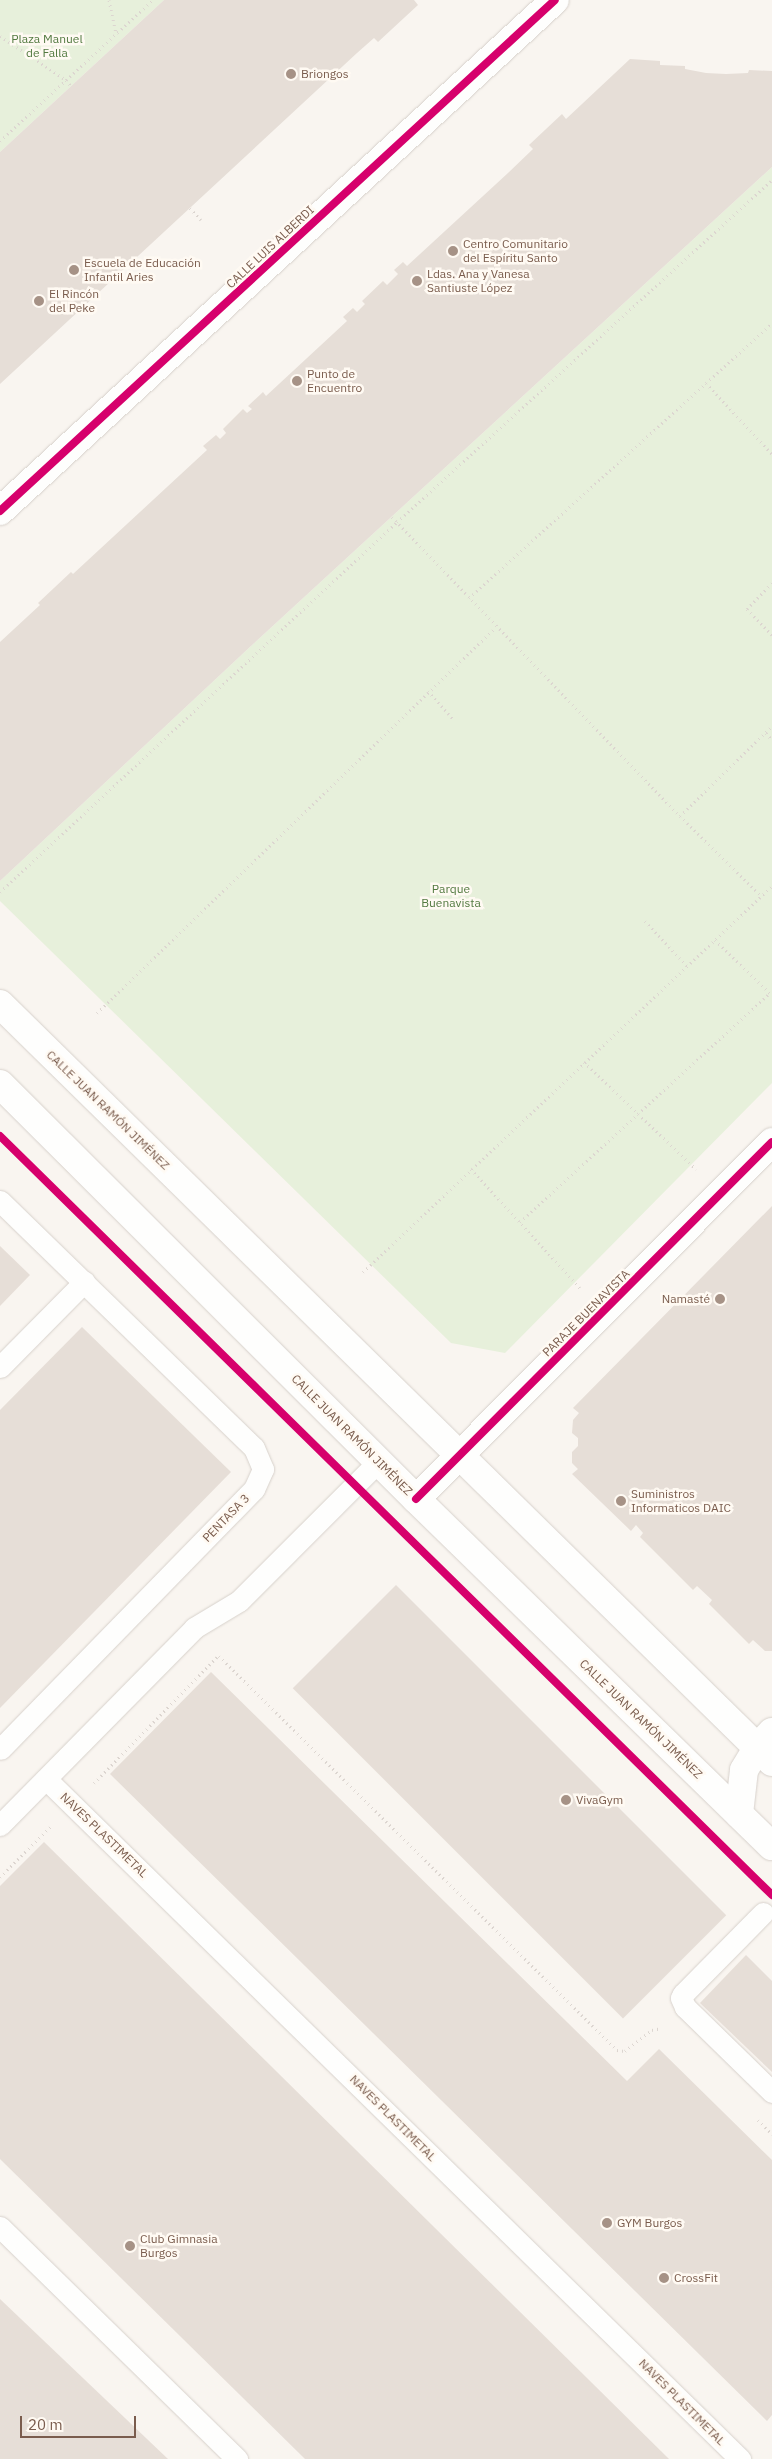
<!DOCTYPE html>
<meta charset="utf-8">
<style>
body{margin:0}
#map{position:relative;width:772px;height:2459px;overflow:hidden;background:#f9f5f0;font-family:"IBM Plex Sans",sans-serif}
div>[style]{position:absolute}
.green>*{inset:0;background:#e7f0db}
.building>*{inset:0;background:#e6ded7;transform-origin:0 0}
.path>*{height:3px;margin-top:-1.5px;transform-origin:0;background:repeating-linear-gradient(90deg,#dcd5d0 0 1px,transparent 0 5px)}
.roads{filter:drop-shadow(0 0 1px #d7d1cb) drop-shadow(0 0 1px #d7d1cb)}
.service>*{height:21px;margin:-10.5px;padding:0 10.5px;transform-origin:10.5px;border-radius:10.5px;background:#fefefd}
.minor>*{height:28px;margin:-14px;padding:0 14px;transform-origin:14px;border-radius:14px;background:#fefefd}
.secondary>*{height:28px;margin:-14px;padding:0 14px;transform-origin:14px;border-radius:14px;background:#fefefd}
.cycleway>*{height:8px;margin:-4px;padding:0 4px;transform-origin:4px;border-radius:4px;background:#d6006c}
.dots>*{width:14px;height:14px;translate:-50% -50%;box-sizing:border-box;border:2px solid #fffaf3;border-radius:50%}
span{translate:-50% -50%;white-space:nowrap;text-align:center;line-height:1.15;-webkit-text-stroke:5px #fffaf3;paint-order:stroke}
.park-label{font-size:12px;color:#537a41}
.poi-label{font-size:12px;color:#7a5c4d}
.left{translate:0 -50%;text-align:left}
.right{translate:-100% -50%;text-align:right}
.street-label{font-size:12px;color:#7a5c4d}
.scale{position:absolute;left:20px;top:2416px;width:116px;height:22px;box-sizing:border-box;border:2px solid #7a5c4d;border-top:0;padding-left:6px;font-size:15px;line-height:18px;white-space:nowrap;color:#7a5c4d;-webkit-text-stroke:4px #fffaf3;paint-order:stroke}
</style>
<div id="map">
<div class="green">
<div style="clip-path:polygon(0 0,164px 0,0 152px)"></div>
<div style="clip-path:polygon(772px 167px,772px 1083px,505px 1353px,451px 1343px,0 901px,0 881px,251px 646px)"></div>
</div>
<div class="building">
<div style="clip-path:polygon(164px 0,414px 0,418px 5px,378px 42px,374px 38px,357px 53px,0 384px,0 152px)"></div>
<div style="clip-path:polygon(630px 59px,660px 61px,660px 65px,685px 66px,685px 69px,706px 73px,726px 74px,748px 73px,749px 70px,772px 71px,772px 167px,251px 646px,0 881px,0 642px,40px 605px,38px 603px,71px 572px,73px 574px,207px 450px,203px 446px,216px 435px,220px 439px,226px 433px,223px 429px,243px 409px,247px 413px,252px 409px,248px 406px,263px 392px,266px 396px,347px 321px,343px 317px,353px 308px,357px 312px,365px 304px,362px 301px,383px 281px,387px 285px,398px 274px,394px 270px,403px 262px,407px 266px,508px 173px,533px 149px,529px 145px,562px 114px,566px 119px)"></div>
<div style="clip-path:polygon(772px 1206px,772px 1651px,765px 1651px,753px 1640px,749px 1644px,709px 1604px,712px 1600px,697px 1586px,693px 1590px,640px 1537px,643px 1533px,636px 1525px,631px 1531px,572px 1474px,578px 1469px,572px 1463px,572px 1452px,578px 1446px,578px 1438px,572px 1433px,573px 1420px,579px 1413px,573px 1408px)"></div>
<div style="clip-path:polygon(0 1246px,30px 1275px,0 1306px)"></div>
<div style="clip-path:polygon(82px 1327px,231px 1472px,0 1708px,0 1410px)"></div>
<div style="left:396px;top:1585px;width:467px;height:146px;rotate:45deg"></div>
<div style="clip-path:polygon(211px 1672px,627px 2081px,659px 2049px,772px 2160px,772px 2415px,767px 2421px,110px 1774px)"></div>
<div style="clip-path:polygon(44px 1842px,669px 2459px,305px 2459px,0 2159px,0 1886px)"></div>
<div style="clip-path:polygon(746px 1955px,772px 1981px,772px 2072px,700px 2003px)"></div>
<div style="clip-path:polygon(0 2299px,168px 2459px,0 2459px)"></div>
</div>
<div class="path">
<div style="left:109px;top:0;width:35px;rotate:78deg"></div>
<div style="left:0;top:36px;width:79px;rotate:33.7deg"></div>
<div style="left:66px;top:80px;width:8px;rotate:50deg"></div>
<div style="left:0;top:141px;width:208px;rotate:-42.7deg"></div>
<div style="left:190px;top:208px;width:16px;rotate:47deg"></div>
<div style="left:706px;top:383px;width:97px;rotate:47.1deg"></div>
<div style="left:392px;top:517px;width:415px;rotate:46.1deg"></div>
<div style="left:680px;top:816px;width:114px;rotate:44.6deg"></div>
<div style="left:772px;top:583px;width:36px;rotate:134deg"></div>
<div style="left:747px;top:609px;width:36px;rotate:46deg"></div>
<div style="left:469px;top:598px;width:409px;rotate:-42.2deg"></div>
<div style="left:428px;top:691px;width:39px;rotate:48deg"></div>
<div style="left:766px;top:733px;width:9px;rotate:49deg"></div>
<div style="left:680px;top:816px;width:129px;rotate:-44.4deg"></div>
<div style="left:0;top:892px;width:543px;rotate:-42.98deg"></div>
<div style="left:397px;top:522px;width:508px;rotate:-42.36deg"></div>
<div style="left:645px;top:921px;width:62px;rotate:47deg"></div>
<div style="left:715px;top:940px;width:79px;rotate:44deg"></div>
<div style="left:97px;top:1013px;width:555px;rotate:-44.05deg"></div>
<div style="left:584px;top:1062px;width:155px;rotate:43.7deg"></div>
<div style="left:471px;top:1169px;width:161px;rotate:47.5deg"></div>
<div style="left:520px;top:1222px;width:339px;rotate:-42.5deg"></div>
<div style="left:363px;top:1272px;width:562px;rotate:-43.34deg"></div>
<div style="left:219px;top:1656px;width:560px;rotate:44.71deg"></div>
<div style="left:617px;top:2050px;width:8px;rotate:7deg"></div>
<div style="left:625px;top:2051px;width:34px;rotate:-38deg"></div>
<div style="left:652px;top:2030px;width:10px;rotate:-11deg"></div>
<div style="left:94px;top:1783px;width:179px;rotate:-45.7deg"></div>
<div style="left:0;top:1877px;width:72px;rotate:-45deg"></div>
<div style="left:758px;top:2120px;width:20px;rotate:45deg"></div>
</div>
<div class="roads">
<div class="service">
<div style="left:0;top:1201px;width:354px;rotate:44.2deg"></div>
<div style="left:254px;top:1448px;width:23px;rotate:67deg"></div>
<div style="left:263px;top:1469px;width:22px;rotate:114deg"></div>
<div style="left:254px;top:1489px;width:363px;rotate:134.3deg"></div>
<div style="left:0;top:1367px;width:120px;rotate:-45.3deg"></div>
<div style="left:46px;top:1779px;width:972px;rotate:44.42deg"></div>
<div style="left:0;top:1825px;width:276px;rotate:-45.4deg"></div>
<div style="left:194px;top:1628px;width:52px;rotate:-31deg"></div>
<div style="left:239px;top:1601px;width:197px;rotate:-45deg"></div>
<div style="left:763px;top:1913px;width:114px;rotate:134.6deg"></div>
<div style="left:683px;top:1994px;width:4px;rotate:117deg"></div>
<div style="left:681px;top:1998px;width:10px;rotate:66deg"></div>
<div style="left:685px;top:2007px;width:122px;rotate:44.3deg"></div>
<div style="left:0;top:2227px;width:332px;rotate:44.4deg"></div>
</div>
<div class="minor">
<div style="left:0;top:511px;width:754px;rotate:-42.64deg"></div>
<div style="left:416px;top:1499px;width:504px;rotate:-45.08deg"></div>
<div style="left:739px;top:1814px;width:44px;rotate:-83.5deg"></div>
<div style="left:744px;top:1770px;width:26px;rotate:-59deg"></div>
<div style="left:757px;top:1748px;width:22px;rotate:-47deg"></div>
</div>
<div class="secondary">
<div style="left:0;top:1004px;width:1082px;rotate:44.48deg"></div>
<div style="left:0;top:1084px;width:588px;rotate:44.93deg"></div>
<div style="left:416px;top:1499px;width:497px;rotate:44.3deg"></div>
</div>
</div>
<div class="cycleway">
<div style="left:0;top:511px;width:754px;rotate:-42.64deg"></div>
<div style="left:0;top:1136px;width:1083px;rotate:44.51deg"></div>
<div style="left:416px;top:1499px;width:504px;rotate:-45.08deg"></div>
</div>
<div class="dots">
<div style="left:291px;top:74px;background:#a69286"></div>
<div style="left:453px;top:251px;background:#a69286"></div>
<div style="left:74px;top:270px;background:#a69286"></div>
<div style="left:417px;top:281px;background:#a69286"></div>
<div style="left:39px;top:301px;background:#a69286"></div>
<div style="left:297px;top:381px;background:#a69286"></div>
<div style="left:720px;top:1299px;background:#a69286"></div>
<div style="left:621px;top:1501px;background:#a69286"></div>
<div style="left:566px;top:1800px;background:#a69286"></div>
<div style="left:607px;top:2223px;background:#a69286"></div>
<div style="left:130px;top:2246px;background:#a69286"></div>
<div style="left:664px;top:2278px;background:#a69286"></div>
</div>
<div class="park-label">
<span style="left:47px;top:46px">Plaza Manuel<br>de Falla</span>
<span style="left:451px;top:896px">Parque<br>Buenavista</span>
</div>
<div class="poi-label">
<span class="left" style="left:301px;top:74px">Briongos</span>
<span class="left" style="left:463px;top:251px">Centro Comunitario<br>del Espíritu Santo</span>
<span class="left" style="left:84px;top:270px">Escuela de Educación<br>Infantil Aries</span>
<span class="left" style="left:427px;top:281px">Ldas. Ana y Vanesa<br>Santiuste López</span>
<span class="left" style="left:49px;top:301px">El Rincón<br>del Peke</span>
<span class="left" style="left:307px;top:381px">Punto de<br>Encuentro</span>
<span class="right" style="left:710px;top:1299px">Namasté</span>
<span class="left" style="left:631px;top:1501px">Suministros<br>Informaticos DAIC</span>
<span class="left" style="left:576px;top:1800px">VivaGym</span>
<span class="left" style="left:617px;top:2223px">GYM Burgos</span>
<span class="left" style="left:140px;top:2246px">Club Gimnasia<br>Burgos</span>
<span class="left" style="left:674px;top:2278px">CrossFit</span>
</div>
<div class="street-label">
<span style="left:270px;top:247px;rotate:-43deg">CALLE LUIS ALBERDI</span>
<span style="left:108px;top:1110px;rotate:44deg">CALLE JUAN RAMÓN JIMÉNEZ</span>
<span style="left:586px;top:1313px;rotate:-45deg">PARAJE BUENAVISTA</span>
<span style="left:352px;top:1435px;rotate:45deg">CALLE JUAN RAMÓN JIMÉNEZ</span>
<span style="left:226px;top:1518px;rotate:-46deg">PENTASA 3</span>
<span style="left:641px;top:1719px;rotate:44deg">CALLE JUAN RAMÓN JIMÉNEZ</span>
<span style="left:104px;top:1835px;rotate:44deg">NAVES PLASTIMETAL</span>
<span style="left:393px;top:2118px;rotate:45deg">NAVES PLASTIMETAL</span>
<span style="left:682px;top:2402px;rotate:45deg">NAVES PLASTIMETAL</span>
</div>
<div class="scale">20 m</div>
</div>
